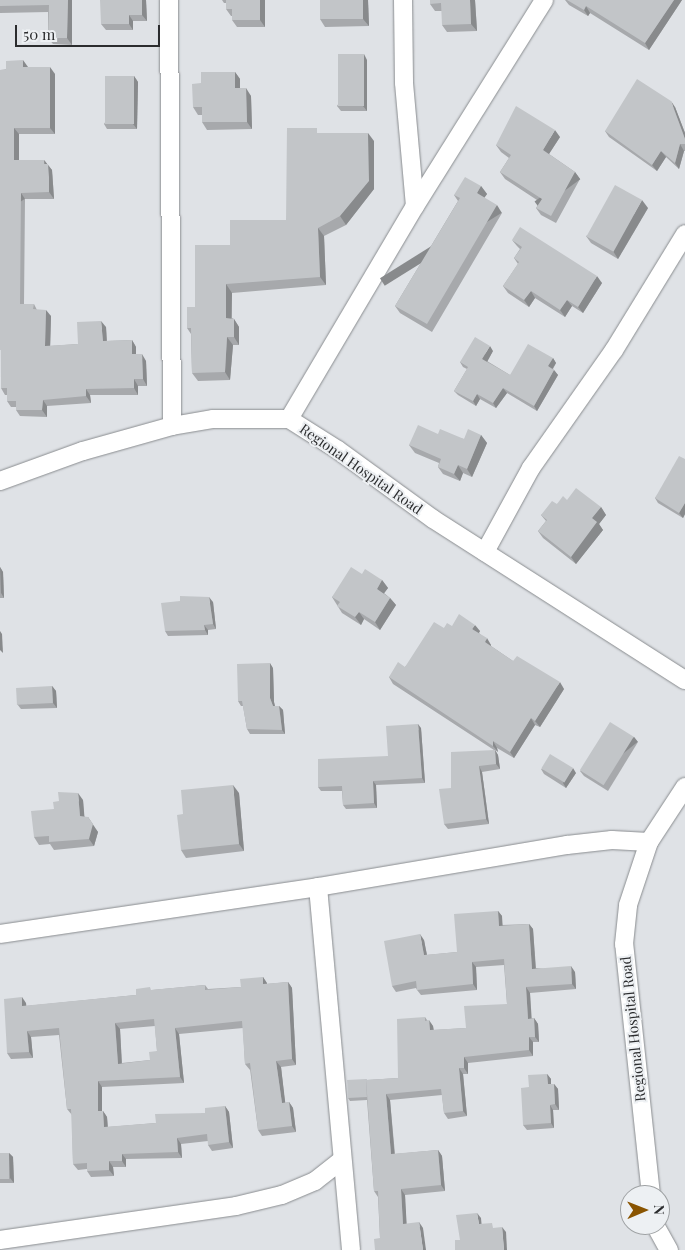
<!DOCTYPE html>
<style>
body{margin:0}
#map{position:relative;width:685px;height:1250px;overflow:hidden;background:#dfe2e6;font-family:"Playfair Display",serif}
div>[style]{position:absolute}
.roads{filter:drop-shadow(0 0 1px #898c8f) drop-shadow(0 0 1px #898c8f)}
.street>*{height:18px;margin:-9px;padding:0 9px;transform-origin:9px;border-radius:9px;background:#fff}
.wall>*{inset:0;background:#a7a9ac}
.shaded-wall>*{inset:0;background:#888a8c;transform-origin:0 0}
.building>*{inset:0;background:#c2c5c8;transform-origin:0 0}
span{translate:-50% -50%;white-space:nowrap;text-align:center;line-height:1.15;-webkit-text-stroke:4px #edf0f3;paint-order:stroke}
.street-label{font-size:14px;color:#2b2c2e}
.north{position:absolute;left:620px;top:1185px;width:50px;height:50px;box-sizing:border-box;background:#edf0f3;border:1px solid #9fa2a4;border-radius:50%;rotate:89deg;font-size:14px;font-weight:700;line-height:20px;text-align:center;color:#2b2c2e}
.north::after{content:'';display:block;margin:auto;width:18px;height:22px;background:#895401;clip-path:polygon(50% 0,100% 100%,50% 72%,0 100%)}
.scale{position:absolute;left:15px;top:25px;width:145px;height:22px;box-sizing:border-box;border:2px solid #2b2c2e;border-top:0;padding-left:6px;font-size:15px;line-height:18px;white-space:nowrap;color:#2b2c2e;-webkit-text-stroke:4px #edf0f3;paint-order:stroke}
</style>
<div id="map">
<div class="roads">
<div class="street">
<div style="left:169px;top:0;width:426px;rotate:89.6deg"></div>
<div style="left:403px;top:0;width:83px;rotate:89.3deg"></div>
<div style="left:404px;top:83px;width:123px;rotate:84.9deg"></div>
<div style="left:289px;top:419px;width:247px;rotate:-59.4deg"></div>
<div style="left:415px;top:206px;width:243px;rotate:-57.9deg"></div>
<div style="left:0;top:481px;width:88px;rotate:-19.9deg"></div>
<div style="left:83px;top:451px;width:92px;rotate:-15.7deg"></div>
<div style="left:172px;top:426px;width:42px;rotate:-9.7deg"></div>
<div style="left:213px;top:419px;width:76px"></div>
<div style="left:289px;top:419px;width:58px;rotate:32.3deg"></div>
<div style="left:338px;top:450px;width:117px;rotate:36deg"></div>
<div style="left:433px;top:519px;width:299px;rotate:32.6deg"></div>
<div style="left:485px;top:552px;width:96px;rotate:-61.3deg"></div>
<div style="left:531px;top:468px;width:144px;rotate:-54.9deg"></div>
<div style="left:614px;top:350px;width:136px;rotate:-58.5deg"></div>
<div style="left:318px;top:887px;width:364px;rotate:84.8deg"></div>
<div style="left:0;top:934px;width:321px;rotate:-8.4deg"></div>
<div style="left:318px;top:887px;width:253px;rotate:-9.6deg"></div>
<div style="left:567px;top:845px;width:45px;rotate:-6.3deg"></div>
<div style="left:612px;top:840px;width:37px;rotate:3deg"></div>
<div style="left:651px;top:1195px;width:252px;rotate:-96.1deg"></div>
<div style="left:624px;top:944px;width:39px;rotate:-84deg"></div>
<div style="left:628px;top:905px;width:66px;rotate:-71.6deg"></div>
<div style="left:649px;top:842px;width:66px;rotate:-56.8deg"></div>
<div style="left:655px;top:1225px;width:29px;rotate:61deg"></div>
<div style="left:0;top:1240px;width:238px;rotate:-8.2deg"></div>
<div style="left:236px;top:1206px;width:47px;rotate:-13.4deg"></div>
<div style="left:282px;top:1195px;width:36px;rotate:-23deg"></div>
<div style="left:315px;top:1181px;width:33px;rotate:-38deg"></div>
</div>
</div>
<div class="wall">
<div style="clip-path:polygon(0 0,72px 0,72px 45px,53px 44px,48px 38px,48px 12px,0 13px)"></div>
<div style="clip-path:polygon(146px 0,147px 21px,133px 21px,133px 30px,106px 30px,101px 24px)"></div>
<div style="clip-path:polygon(222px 0,265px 0,265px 27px,237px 27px,232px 20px,232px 16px,231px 16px,226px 9px,226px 3px,224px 3px)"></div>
<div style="clip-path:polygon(320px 0,368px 0,369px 26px,325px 27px,320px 19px)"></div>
<div style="clip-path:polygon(430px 0,475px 0,477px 31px,447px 32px,442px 25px,442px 11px,435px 11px,430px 4px)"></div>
<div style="clip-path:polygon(565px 0,682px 0,649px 50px,590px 13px,588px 16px,569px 5px)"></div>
<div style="clip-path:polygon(367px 60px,367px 111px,341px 111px,337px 106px)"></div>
<div style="clip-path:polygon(28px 67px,55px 74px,55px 134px,19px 134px,19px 160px,44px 160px,52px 170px,53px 184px,54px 199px,25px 199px,24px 304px,34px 304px,37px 310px,51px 316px,50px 346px,78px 344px,106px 327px,107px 341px,132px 340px,136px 347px,136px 354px,146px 361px,147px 386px,138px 386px,138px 395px,90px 395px,91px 403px,47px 406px,47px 417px,20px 416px,16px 410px,16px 407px,11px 407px,7px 401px,7px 395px,5px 395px,1px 388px,0 70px)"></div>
<div style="clip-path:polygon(235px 72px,240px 79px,240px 88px,251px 96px,252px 129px,207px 130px,202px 122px,202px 115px,198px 115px,193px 107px,201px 83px)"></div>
<div style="clip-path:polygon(134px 76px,138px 82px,137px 129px,107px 129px,104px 124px)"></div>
<div style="clip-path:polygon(675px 107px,685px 133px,685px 151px,684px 151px,679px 169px,666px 157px,657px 171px,609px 137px,605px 131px)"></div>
<div style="clip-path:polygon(320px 133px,374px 141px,374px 189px,346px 225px,324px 236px,326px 285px,232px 293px,232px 318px,234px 319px,239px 327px,239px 345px,233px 345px,230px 380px,198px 381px,192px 373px,191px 334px,187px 328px,195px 307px,230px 245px,286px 220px)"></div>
<div style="clip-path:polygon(560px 137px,549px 154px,575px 172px,580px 179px,556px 223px,541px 215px,536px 208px,540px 202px,505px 179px,500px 172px,509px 158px,501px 152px,496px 145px)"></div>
<div style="clip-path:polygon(481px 186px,487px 194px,484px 198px,502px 213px,432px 332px,400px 313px,395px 306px,458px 201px,454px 195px)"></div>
<div style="clip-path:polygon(648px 208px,618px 259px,591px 243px,586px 236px)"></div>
<div style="clip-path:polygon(512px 240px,602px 283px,583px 313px,572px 306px,565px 317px,535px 298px,529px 307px,508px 293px,503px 286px,518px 264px,514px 258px,520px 249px,517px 246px)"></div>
<div style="clip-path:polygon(493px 351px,487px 361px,510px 375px,553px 358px,556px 363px,553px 369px,558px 375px,537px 411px,507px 393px,496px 408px,480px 399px,476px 406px,458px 395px,454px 391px,467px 369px,463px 367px,460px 362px)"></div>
<div style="clip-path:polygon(438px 434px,464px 439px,481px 435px,487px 443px,472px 477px,463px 473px,460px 481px,443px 474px,438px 467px,439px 463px,415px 453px,409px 445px)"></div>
<div style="clip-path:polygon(685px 459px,685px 514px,683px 518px,658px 503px,655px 498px)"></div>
<div style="clip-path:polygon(567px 500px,601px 507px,606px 515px,599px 524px,603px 530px,576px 564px,543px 538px,538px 531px,546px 521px,541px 515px,557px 504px)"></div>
<div style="clip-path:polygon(0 567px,3px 572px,4px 598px,0 598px)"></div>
<div style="clip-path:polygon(362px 574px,382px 580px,388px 588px,384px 593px,390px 598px,396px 605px,380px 630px,364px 619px,361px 625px,342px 613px,332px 597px)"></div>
<div style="clip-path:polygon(213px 602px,216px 629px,208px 630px,208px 635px,168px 636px,165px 631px)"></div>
<div style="clip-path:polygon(452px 626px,480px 631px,479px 633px,491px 645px,491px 646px,513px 661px,564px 689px,540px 727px,535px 725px,514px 758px,497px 748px,498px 752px,495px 750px,498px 755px,500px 769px,482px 772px,489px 824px,448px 829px,444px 824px,451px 788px,494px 750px,393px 684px,389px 677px,405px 667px,444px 628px)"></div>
<div style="clip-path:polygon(273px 668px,274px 702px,275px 706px,279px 706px,283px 710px,285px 734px,250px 734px,247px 729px,243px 706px,241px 706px,238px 701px)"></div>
<div style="clip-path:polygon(52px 686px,56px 691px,57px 708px,21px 709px,17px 704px)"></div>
<div style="clip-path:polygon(421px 728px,425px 783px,376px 785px,377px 808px,346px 809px,343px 805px,342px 791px,321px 791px,318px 787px,388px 756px)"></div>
<div style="clip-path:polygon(634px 737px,638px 742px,608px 791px,584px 776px,580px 771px)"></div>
<div style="clip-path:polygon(541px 769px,576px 773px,566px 788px,544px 774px)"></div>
<div style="clip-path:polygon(239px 793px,244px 851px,186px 858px,181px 850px,183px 814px)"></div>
<div style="clip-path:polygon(83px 800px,84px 816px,98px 832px,94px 846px,54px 850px,50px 844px,39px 845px,34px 837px,54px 809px)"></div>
<div style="clip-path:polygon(498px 911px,502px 916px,502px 925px,529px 924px,533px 929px,536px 968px,575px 972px,576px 989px,530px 993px,531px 1018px,534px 1018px,538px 1024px,539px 1042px,533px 1042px,533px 1056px,468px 1063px,468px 1074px,463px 1074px,467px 1116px,448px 1119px,444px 1113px,442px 1095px,390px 1100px,395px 1154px,438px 1150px,442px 1156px,445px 1191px,405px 1195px,406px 1224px,423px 1228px,380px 1238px,378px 1197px,374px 1191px,367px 1100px,350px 1101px,348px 1098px,366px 1079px,367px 1080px,398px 1078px,425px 1017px,427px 1020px,433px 1026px,434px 1030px,466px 1028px,507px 1004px,504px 965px,476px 967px,477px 990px,421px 995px,417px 990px,416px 988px,396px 992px,392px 986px,424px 940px,427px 955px,457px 952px)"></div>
<div style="clip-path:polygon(evenodd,263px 977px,267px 984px,288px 982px,292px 988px,296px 1065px,281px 1067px,285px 1103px,289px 1102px,293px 1108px,296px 1132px,262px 1136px,258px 1130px,250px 1069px,250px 1070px,245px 1064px,243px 1028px,179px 1034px,184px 1083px,102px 1087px,102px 1111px,103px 1111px,107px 1117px,108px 1127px,156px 1123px,205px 1113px,225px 1106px,229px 1112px,233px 1148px,212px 1151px,208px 1145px,208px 1141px,181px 1144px,182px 1158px,126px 1159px,126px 1167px,113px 1167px,114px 1176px,91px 1177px,87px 1171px,87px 1169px,78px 1170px,73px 1164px,72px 1115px,67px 1109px,59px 1035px,31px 1037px,33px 1058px,11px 1059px,7px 1053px,26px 1003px,26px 1006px,136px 995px,152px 990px,205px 985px,208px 989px,241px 987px,263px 977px,155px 1026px,157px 1051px,150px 1060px,122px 1063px,120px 1029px,155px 1026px)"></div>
<div style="clip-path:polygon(547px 1074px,551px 1079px,551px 1084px,554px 1084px,558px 1089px,559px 1110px,553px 1110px,554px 1128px,527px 1130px,523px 1125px,529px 1087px)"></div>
<div style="clip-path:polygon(0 1153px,9px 1153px,13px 1157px,14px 1183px,0 1183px)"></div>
</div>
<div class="shaded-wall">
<div style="clip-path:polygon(68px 0,72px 0,72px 45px,67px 38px)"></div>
<div style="clip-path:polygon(142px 0,146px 0,147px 21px,142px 15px)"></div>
<div style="clip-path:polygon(260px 0,265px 0,265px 27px,260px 20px)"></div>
<div style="clip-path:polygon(363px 0,368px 0,369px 26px,363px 19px)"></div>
<div style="clip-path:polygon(470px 0,475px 0,477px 31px,471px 24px)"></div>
<div style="clip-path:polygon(674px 0,682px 0,649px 50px,645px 43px)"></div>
<div style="clip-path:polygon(586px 6px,590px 13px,588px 16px,584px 10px)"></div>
<div style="clip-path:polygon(129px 15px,133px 21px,133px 30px,129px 24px)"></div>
<div style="clip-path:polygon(364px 54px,367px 60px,367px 111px,363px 106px)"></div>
<div style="clip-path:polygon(23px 60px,28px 67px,23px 67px)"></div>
<div style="clip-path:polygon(50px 67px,55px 74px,55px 134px,50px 128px)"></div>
<div style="clip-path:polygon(235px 72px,240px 79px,240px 96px,235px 88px)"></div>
<div style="clip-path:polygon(134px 76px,138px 82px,137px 129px,133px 124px)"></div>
<div style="clip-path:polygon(246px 88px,251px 96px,252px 129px,247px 122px)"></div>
<div style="clip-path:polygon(671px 101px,675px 107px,685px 133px,685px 139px)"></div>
<div style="clip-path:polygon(14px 128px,19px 134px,19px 167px,14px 160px)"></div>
<div style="clip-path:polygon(555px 130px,560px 137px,547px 157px,543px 150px)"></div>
<div style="clip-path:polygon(368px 133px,374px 141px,374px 189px,346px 225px,340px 216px)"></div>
<div style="clip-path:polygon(680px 144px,684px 151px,679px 169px,675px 163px)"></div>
<div style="clip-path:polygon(661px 151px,666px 157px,657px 171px,652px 165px)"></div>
<div style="clip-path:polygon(44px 160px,52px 170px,54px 199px,49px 192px)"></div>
<div style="left:575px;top:172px;width:9px;height:50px;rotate:54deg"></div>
<div style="clip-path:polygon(481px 186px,487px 194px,482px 201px,477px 193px)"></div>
<div style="left:21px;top:193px;width:7px;height:111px;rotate:56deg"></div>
<div style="clip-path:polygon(642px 200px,648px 208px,618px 259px,613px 251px)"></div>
<div style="left:497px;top:205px;width:9px;height:138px;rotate:58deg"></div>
<div style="clip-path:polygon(318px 228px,324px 236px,326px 285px,320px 277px)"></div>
<div style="clip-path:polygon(597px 276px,602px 283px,583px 313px,578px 307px)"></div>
<div style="clip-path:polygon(226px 284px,232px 293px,231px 327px,226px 318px)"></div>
<div style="clip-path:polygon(531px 291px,535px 298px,529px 307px,524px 300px)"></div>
<div style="clip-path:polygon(567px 300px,572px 306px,565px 317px,560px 310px)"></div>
<div style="clip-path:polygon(46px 310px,51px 316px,50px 353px,45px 346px)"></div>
<div style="clip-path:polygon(234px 319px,239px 327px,239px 345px,234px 337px)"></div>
<div style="clip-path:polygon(101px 321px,106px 327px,107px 347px,103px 341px)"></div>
<div style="clip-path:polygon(227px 337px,233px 345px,230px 380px,225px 372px)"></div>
<div style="clip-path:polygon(132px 340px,136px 347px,136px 361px,132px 354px)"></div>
<div style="clip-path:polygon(490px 346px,493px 351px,486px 364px,482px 359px)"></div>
<div style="clip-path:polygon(142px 354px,146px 361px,147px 386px,143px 379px)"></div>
<div style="clip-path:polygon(553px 358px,556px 363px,551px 371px,548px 366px)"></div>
<div style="clip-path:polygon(554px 370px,558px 375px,537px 411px,534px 406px)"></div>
<div style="clip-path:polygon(134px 379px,138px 386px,138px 395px,134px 388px)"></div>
<div style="clip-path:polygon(503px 388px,507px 393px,496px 408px,493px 403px)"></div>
<div style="clip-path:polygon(86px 389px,90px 395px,91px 403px,86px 396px)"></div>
<div style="clip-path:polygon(477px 394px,480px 399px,476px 406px,473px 401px)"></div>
<div style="clip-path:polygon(43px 400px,47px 406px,47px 417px,42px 410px)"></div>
<div style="clip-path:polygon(481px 435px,487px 443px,472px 477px,467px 469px)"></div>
<div style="clip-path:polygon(458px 465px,463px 473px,460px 481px,454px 474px)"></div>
<div style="clip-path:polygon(685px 503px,685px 514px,683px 518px,679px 513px)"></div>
<div style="clip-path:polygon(601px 507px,606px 515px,599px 524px,603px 530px,576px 564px,571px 557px,592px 518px)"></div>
<div style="clip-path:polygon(0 567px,3px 572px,4px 598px,1px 593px)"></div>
<div style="clip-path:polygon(382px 580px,388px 588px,382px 596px,377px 589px)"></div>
<div style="clip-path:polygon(209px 597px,213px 602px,216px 629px,213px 624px)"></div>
<div style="clip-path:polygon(390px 598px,396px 605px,380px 630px,375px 622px)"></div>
<div style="clip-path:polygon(359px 612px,364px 619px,361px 625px,355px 617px)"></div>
<div style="clip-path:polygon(204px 625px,208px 630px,208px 635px,205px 630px)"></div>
<div style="clip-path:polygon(475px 625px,480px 631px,477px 636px,472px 629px)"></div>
<div style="clip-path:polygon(0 631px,2px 634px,3px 653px,0 650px)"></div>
<div style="clip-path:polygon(487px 638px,491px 645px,489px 649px,485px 642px)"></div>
<div style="clip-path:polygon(270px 663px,273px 668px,274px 702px,276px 711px,273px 706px,270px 698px)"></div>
<div style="clip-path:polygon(560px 682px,564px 689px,540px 727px,535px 721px)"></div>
<div style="clip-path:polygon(52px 686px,56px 691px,57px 708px,53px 703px)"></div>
<div style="clip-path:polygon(279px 706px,283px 710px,285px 734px,282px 730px)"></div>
<div style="clip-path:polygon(531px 718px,535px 725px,514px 758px,510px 752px)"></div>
<div style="clip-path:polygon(418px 724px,421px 728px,425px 783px,422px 778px)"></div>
<div style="left:634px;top:737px;width:6px;height:57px;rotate:51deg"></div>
<div style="clip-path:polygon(493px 741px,497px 748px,498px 752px,493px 746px)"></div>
<div style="clip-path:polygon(495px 750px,498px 755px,500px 769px,496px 764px)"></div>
<div style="clip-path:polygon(479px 766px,482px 772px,489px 824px,486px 819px)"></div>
<div style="clip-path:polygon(573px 768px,576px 773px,566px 788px,563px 783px)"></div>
<div style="clip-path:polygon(373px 781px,376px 785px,377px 808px,374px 803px)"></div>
<div style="clip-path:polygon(233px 785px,239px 793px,244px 851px,239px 844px)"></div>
<div style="clip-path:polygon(78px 793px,83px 800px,85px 823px,80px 816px)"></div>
<div style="clip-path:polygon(88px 817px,98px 832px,94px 846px,89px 839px)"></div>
<div style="clip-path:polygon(498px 911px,502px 916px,503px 931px,499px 926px)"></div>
<div style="clip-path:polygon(529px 924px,533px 929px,536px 974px,532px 969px)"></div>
<div style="clip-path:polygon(420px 934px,424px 940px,428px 961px,424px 955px)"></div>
<div style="clip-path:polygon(472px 962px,476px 967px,477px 990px,473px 984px)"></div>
<div style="clip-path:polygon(571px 966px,575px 972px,576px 989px,572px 984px)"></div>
<div style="clip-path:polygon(263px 977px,267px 983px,267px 990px,263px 984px)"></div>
<div style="clip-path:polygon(288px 982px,292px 988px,296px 1065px,292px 1059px)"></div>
<div style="clip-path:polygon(526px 987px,530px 993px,532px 1024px,528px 1019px)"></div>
<div style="clip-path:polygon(22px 997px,26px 1003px,27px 1012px,22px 1006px)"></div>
<div style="clip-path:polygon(534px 1018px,538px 1024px,539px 1042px,535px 1037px)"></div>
<div style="clip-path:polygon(429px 1020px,433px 1026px,434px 1036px,430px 1030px)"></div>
<div style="clip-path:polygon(115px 1023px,120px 1029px,122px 1069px,118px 1064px)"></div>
<div style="clip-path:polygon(175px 1028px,179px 1034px,184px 1083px,180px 1077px)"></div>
<div style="clip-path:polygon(27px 1031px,31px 1037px,33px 1058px,29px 1052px)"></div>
<div style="clip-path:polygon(529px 1037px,533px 1042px,533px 1056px,529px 1050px)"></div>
<div style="clip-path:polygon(464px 1057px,468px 1063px,468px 1074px,464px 1068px)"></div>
<div style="clip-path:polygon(276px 1061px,281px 1067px,286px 1109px,282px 1103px)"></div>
<div style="clip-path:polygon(459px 1068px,463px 1074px,467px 1116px,463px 1111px)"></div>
<div style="clip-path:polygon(547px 1074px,551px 1079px,551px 1090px,548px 1084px)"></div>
<div style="clip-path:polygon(98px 1081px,102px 1087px,102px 1117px,98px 1111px)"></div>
<div style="clip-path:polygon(554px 1084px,558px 1089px,559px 1110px,555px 1104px)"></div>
<div style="clip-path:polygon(386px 1094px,390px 1100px,395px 1160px,391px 1154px)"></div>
<div style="clip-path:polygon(289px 1102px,293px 1108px,296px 1132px,292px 1126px)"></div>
<div style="clip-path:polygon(550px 1105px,553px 1110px,554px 1128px,551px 1123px)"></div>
<div style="clip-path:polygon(225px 1106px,229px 1112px,233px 1148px,229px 1142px)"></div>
<div style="clip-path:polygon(103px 1111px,107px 1117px,108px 1133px,104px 1127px)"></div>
<div style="clip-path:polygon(177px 1138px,181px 1144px,182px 1158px,178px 1152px)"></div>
<div style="clip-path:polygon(438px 1150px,442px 1156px,445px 1191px,441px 1185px)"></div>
<div style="clip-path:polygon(9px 1153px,13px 1157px,14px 1183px,10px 1178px)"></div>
<div style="clip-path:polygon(122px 1154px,126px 1159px,126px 1167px,122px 1161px)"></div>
<div style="clip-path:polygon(109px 1161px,113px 1167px,114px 1176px,109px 1170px)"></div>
<div style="clip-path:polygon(401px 1189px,405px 1195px,407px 1230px,403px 1224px)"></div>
<div style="clip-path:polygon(477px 1213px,481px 1218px,482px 1229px,479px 1224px)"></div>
<div style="clip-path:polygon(419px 1222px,423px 1228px,426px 1250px,423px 1250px)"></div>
<div style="clip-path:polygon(502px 1227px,506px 1232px,507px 1250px,504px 1250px)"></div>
</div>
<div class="building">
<div style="clip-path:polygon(0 0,68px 0,67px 38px,48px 38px,49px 5px,0 6px)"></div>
<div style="clip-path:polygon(100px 0,142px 0,142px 15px,129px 15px,129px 24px,101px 24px)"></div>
<div style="clip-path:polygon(226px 0,260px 0,260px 20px,232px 20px,232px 9px,226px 9px)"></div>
<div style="left:320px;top:0;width:43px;height:19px"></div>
<div style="clip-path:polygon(430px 0,470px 0,471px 24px,442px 25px,441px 3px,430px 4px)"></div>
<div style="clip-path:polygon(567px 0,674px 0,645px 43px,586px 6px,584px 10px)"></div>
<div style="left:338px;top:54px;width:26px;height:52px"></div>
<div style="clip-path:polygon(23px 60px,23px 67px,50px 67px,50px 128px,14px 128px,14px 160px,44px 160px,44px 164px,48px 164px,49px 177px,49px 192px,21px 193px,20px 304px,34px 304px,33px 309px,46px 310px,45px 346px,78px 344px,77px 322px,101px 321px,103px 341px,132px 340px,132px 354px,142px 354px,143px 379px,134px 379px,134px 388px,86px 389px,86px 396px,43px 400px,42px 410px,16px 410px,16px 401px,7px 401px,7px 388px,1px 388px,1px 350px,0 350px,0 70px,6px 70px,6px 61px)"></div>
<div style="clip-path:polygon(201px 72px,235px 72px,235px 88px,246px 88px,247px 122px,202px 122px,202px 107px,193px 107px,192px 84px,201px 83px)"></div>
<div style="left:105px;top:76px;width:29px;height:48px"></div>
<div style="clip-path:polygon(637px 79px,671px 101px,685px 139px,685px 144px,680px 144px,675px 163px,661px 151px,652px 165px,605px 131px)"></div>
<div style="clip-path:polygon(516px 106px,555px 130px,543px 150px,575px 172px,551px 216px,536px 208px,542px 199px,500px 172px,511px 155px,496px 145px)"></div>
<div style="clip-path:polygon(287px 128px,317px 128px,317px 133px,368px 133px,369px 181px,340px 216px,318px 228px,320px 277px,226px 284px,226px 318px,234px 319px,234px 337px,227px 337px,225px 372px,192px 373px,191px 328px,187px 328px,187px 307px,195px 307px,195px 245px,230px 245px,230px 220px,286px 220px)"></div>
<div style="clip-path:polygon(465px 177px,481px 186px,477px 193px,497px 205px,427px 324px,395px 306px,460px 198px,454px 195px)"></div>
<div style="left:615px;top:185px;width:31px;height:59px;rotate:29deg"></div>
<div style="clip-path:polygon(520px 227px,597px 276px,578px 307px,567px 300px,560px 310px,531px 291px,524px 300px,503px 286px,519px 262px,514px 258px,522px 247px,512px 240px)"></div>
<div style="clip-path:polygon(475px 337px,490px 346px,482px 359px,510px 375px,528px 344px,553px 358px,548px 366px,554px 370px,534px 406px,503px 388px,493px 403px,477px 394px,473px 401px,454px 391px,468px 367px,460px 362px)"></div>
<div style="clip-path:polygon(418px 425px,438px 434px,440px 429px,464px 439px,468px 429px,481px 435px,467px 469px,458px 465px,454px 474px,438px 467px,441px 459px,409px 445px)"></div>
<div style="clip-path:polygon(679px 456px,685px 459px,685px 503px,679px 513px,655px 498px)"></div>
<div style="clip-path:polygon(576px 488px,601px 507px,592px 518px,597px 522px,571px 557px,538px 531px,547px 520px,541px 515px,552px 501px,557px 504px,563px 496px,567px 500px)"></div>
<div style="clip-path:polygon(351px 567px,362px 574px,365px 569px,382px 580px,377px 589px,390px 598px,375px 622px,359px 612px,355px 617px,337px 606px,340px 602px,332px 597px)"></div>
<div style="clip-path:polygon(180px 596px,209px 597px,213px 624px,204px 625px,205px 630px,165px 631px,161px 603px,180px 601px)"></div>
<div style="clip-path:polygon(459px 614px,475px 625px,472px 629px,487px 638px,485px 642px,513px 661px,517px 656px,560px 682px,535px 721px,531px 718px,510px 752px,493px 741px,493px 746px,389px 677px,398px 662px,405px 667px,434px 622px,444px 628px,447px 623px,452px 626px)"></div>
<div style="clip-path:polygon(270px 663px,270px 698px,273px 706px,279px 706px,282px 730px,247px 729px,242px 701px,238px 701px,237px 664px)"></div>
<div style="left:52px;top:686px;width:17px;height:36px;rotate:87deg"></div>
<div style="left:610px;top:722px;width:28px;height:57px;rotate:32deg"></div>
<div style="clip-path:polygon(418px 724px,422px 778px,373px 781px,374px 803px,343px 805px,342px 786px,318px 787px,318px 759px,388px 756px,386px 726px)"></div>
<div style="clip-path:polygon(495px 750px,496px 764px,479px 766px,486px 819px,444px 824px,439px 789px,451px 788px,451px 752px)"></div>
<div style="left:550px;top:754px;width:27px;height:17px;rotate:31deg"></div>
<div style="clip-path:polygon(233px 785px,239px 844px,181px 850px,177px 815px,183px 814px,181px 790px)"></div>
<div style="clip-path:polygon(58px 792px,78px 793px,80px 816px,88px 817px,93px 824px,89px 839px,49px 842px,49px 836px,34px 837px,31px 811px,54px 809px,53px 802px,59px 801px)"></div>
<div style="clip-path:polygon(498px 911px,499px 926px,529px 924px,532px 969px,571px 966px,572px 984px,526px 987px,528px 1019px,534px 1018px,535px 1037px,529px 1037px,529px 1050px,464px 1057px,464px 1068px,459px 1068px,463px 1111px,444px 1113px,441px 1089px,386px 1094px,391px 1154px,438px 1150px,441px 1185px,401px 1189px,403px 1224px,419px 1222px,423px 1250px,375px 1250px,374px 1239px,380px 1238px,378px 1191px,374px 1191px,366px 1080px,398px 1078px,397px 1019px,425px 1017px,425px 1021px,429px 1020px,430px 1030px,466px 1028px,464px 1006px,507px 1004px,504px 959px,472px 962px,473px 984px,417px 990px,416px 981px,392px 986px,384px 941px,420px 934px,424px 955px,457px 952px,454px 914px)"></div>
<div style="clip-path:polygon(evenodd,263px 977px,263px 984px,288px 982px,292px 1059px,276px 1061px,282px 1103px,289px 1102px,292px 1126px,258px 1130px,250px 1063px,245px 1064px,242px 1021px,175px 1028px,180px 1077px,98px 1081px,98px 1111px,103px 1111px,104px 1127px,156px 1123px,155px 1114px,205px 1113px,205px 1108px,225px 1106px,229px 1142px,208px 1145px,207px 1134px,177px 1138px,178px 1152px,122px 1154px,122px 1161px,109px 1161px,109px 1170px,87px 1171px,87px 1163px,73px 1164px,71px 1109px,67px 1109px,59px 1028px,27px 1031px,29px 1052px,7px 1053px,4px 999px,22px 997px,22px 1006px,136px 995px,136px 989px,150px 987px,151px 990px,205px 985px,205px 990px,241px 987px,240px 979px,263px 977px,154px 1019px,157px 1051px,149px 1052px,150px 1060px,118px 1064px,115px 1023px,154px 1019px)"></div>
<div style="clip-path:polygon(547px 1074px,548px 1084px,554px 1084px,555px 1104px,550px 1105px,551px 1123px,523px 1125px,521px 1088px,529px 1087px,528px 1075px)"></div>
<div style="left:366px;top:1079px;width:18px;height:19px;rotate:87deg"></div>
<div style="left:0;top:1153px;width:9px;height:26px"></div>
<div style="clip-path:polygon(477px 1213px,479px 1224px,492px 1223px,493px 1228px,502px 1227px,504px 1250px,455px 1250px,455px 1240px,460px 1240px,456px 1215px)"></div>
</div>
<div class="street-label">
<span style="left:361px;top:469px;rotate:35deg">Regional Hospital Road</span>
<span style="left:633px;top:1029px;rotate:-96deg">Regional Hospital Road</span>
</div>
<div class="north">N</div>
<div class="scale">50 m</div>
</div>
